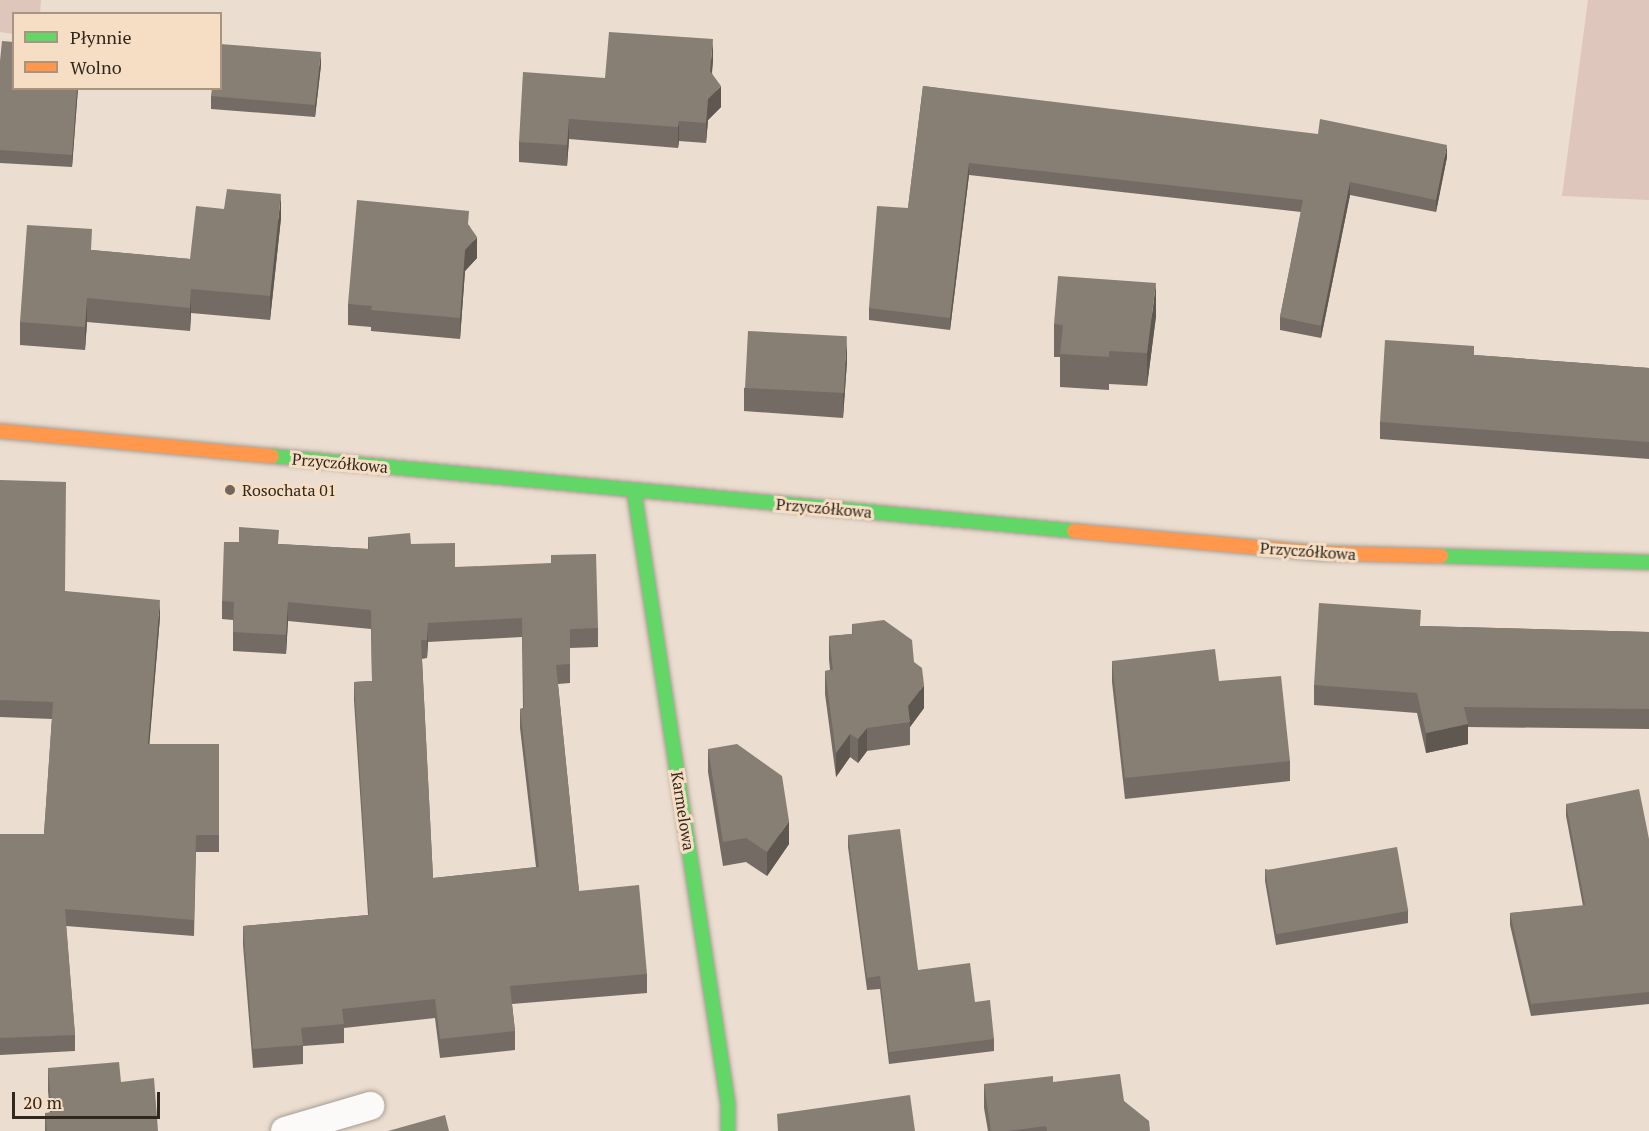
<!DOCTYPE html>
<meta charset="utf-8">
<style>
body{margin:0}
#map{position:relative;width:1649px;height:1131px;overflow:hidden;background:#ebddcf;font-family:"PT Serif",serif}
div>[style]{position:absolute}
.green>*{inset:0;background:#dfc6bc}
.roads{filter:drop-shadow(0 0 2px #a79d92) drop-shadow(0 0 2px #a79d92)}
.lane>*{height:28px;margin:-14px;padding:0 14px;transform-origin:14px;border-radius:14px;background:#fcfaf8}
.fast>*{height:14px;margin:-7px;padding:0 7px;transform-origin:7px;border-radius:7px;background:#63d668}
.slow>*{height:14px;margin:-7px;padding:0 7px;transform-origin:7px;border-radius:7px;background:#ff974d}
.wall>*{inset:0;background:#746c64}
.shaded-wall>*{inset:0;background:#5e5851}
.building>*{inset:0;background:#877e74;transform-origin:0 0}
.dots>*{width:16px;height:16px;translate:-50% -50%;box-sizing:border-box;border:3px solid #f6dec4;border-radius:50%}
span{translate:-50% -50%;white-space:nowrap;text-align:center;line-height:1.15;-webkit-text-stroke:6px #f6dec4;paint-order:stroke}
.street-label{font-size:16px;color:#30271e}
.poi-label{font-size:16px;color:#30271e}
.left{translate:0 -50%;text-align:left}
.legend{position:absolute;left:12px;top:12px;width:210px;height:78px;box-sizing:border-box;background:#f6dec4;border:2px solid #a79582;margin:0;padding:8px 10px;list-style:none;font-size:18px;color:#30271e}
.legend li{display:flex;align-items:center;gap:12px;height:30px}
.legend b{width:30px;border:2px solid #a79582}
.scale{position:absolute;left:12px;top:1092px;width:148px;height:27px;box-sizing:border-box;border:3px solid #30271e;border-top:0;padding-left:8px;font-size:18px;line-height:21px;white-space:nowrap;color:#30271e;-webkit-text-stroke:4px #f6dec4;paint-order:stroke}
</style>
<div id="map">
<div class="green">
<div style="clip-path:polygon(0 0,41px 0,40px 13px,14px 14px,13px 34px,0 32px)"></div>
<div style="clip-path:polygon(1588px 0,1649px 0,1649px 200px,1562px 196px)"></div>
</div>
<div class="roads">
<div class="lane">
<div style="left:285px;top:1131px;width:89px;rotate:-16.4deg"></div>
</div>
<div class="fast">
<div style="left:272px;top:456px;width:805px;rotate:5.34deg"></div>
<div style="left:634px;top:491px;width:620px;rotate:81.28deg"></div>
<div style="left:728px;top:1104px;width:27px;rotate:90deg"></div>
<div style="left:1441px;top:556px;width:208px;rotate:1.7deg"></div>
</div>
<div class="slow">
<div style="left:0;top:431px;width:273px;rotate:5.3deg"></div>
<div style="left:1074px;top:531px;width:247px;rotate:5.1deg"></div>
<div style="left:1320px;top:553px;width:121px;rotate:1.4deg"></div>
</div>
</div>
<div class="wall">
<div style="clip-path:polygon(713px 60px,712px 73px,721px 107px,708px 120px,706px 143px,679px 141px,678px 148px,569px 139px,567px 166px,519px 162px,519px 142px,605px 78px)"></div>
<div style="clip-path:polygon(0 61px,78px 88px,72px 167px,0 163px)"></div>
<div style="clip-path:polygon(321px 65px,315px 117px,211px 109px,211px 96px)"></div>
<div style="clip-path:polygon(923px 86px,1447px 157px,1436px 212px,1350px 195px,1321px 338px,1280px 330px,1280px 317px,1301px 212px,969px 175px,950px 330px,869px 320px,869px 308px,908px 208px)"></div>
<div style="clip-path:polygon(281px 218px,270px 320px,191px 313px,190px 331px,87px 322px,85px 350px,20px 345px,20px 322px,92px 250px,190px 259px)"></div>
<div style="clip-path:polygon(469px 225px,477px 258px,465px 271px,460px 339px,371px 331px,371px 327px,348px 325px,348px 304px)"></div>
<div style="clip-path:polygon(1156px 316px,1147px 386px,1109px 384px,1109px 390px,1060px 387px,1060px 357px,1054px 357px,1054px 324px)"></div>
<div style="clip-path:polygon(1474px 355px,1649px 368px,1649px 459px,1380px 439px,1380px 422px)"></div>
<div style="clip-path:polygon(847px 361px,843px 418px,744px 411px,744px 388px)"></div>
<div style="clip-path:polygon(0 480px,65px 591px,160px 617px,149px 744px,219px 744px,219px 852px,196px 852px,194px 936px,66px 926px,75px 1035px,75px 1051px,0 1055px,0 834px,44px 834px,52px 719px,0 717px)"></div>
<div style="clip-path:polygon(evenodd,368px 537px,411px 544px,455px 567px,598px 628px,598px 647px,570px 648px,570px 683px,558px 684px,579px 891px,647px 974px,647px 993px,512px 1004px,515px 1031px,515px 1050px,440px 1058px,435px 1018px,344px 1028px,344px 1043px,303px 1046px,303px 1064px,253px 1068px,243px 945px,243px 926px,368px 915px,354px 701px,354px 682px,372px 681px,371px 629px,288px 621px,286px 654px,233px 651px,233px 620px,222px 619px,222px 601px,279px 544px,368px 549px,368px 537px,522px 637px,523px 708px,520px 709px,520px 728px,536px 867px,433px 878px,422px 659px,427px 658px,428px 642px,522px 637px)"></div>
<div style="clip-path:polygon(852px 624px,914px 662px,924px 708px,910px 727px,910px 745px,867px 751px,858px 763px,850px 757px,836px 777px,825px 694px,825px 671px,830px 670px,829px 660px,829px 636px,852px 634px)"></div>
<div style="clip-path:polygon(1421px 626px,1649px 632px,1649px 729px,1468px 727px,1468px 744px,1426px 753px,1417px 713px,1314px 705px,1314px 685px)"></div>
<div style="clip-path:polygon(1112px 661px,1219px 681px,1290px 761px,1290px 781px,1125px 799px,1112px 682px)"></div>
<div style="clip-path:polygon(708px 749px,789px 844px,767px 876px,746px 862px,723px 866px,708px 772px)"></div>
<div style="clip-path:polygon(1566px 804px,1649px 839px,1649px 1004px,1531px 1016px,1510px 925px,1510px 913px,1583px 906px,1566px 816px)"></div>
<div style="clip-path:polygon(848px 835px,918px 970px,975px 1002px,994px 1039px,994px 1051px,889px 1064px,880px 989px,867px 990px,848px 847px)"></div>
<div style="clip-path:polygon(1265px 869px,1408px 911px,1408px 923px,1276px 945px,1265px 881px)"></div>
<div style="clip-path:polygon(48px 1068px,121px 1082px,158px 1131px,45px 1131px,45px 1113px,50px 1113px,48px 1091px)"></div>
<div style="clip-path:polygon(1053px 1082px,1124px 1101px,1150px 1131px,988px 1131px,984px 1108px,984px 1084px)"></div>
</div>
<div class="shaded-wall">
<div style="clip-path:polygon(713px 39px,713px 60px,710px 91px,710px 71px)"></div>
<div style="clip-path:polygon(321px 52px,321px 65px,315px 117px,315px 105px)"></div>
<div style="clip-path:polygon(721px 86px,721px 107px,708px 120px,706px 143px,706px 123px,708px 99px)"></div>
<div style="clip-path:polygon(77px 88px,78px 88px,72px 167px,72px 155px)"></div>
<div style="clip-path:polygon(569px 119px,569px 139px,567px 166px,567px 145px)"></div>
<div style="clip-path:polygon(679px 121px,679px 141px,678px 148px,678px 127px)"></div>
<div style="clip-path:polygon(1447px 145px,1447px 157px,1436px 212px,1436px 200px)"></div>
<div style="clip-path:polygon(969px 163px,969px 175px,950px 330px,950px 318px)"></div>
<div style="clip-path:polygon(1350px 182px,1350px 195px,1321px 338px,1321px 326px)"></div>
<div style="clip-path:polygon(281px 194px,281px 218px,270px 320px,270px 296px)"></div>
<div style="clip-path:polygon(477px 237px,477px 258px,465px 271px,460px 339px,460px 318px,465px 250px)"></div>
<div style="clip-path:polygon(1156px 283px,1156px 316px,1147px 386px,1147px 353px)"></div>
<div style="clip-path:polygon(191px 289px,191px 313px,190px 331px,190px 308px)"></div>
<div style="clip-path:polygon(87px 298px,87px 322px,85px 350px,85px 327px)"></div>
<div style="clip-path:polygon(847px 337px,847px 361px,843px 418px,843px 395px)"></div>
<div style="clip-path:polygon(160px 600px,160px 617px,148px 761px,148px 744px)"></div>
<div style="clip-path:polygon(288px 602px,288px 621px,286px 654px,286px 635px)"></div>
<div style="clip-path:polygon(428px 623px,428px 642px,427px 658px,427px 640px)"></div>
<div style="clip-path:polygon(924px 685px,924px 708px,910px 727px,908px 706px)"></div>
<div style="clip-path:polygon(1468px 724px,1468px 744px,1426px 753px,1426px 733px)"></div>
<div style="clip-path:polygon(867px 728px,867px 751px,858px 763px,858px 739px)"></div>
<div style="clip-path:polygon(850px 734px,850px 757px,836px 777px,836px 753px)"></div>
<div style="clip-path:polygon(789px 821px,789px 844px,767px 876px,767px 852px)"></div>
</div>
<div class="building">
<div style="clip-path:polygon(609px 32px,713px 39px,710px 71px,721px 86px,708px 99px,706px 123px,679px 121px,678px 127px,569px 119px,567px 145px,519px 142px,523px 72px,605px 78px)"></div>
<div style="clip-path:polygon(2px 41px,14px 42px,14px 88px,77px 88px,72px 155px,0 150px,0 61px)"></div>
<div style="clip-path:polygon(220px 44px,321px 52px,315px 105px,211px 96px,212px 88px,220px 88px)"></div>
<div style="clip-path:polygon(923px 86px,1318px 134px,1320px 119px,1447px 145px,1436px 200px,1350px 182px,1321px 326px,1280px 317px,1303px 200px,969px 163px,950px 318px,869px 308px,877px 206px,908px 208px)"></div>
<div style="clip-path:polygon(227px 189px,281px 194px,270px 296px,191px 289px,190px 308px,87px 298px,85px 327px,20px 322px,27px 225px,92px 229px,91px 250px,190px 259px,196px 206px,224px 209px)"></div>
<div style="clip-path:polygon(357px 200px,469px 211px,468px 224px,477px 237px,465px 250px,460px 318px,371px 310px,372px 306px,348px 304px)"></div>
<div style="clip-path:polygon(1058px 276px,1156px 283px,1147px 353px,1109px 351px,1109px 357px,1060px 354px,1063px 325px,1054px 324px)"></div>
<div style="left:748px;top:331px;width:99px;height:57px;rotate:3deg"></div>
<div style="clip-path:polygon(1385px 340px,1474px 346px,1474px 355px,1649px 368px,1649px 442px,1380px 422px)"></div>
<div style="clip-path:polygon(0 480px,66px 482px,65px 591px,160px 600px,148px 744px,219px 744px,219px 835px,196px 835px,194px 920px,65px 909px,75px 1035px,0 1038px,0 834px,44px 834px,53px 702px,0 700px)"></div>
<div style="clip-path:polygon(evenodd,239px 527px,279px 530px,278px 544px,369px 549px,368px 537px,410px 533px,411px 544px,455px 543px,455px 567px,551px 563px,551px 555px,596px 554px,598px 628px,570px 629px,570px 664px,556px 665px,579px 891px,639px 885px,647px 974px,510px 986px,515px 1031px,440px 1039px,435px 999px,342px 1009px,344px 1024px,301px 1028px,303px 1045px,253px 1049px,243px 926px,369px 915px,354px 682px,372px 681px,371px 610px,288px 602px,286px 635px,233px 632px,234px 602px,222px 601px,224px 542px,239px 542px,239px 527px,522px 618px,524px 708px,520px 709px,539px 867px,433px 878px,421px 640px,427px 640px,428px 623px,522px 618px)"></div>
<div style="clip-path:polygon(1319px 603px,1421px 610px,1420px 626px,1649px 632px,1649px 709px,1464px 707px,1468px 724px,1426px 733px,1417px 693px,1314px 685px)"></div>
<div style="clip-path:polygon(884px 620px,912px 640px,914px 662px,922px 668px,924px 685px,908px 706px,910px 722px,867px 728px,858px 739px,850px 734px,836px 753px,825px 671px,833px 670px,829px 636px,853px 634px,852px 624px)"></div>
<div style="clip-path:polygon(1215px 649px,1219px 681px,1281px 676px,1290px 761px,1125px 778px,1112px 661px)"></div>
<div style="clip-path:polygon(737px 744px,782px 776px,789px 821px,767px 852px,746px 838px,723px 842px,708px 749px)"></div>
<div style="clip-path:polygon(1639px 789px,1649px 839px,1649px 992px,1531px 1004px,1510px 913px,1585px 905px,1566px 804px)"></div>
<div style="clip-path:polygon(900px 829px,918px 970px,970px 963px,975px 1002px,990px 1000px,994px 1039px,889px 1052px,880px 976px,867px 978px,848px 835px)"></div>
<div style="left:1397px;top:847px;width:65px;height:134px;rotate:80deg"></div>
<div style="clip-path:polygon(119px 1062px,121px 1082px,154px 1078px,158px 1131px,47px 1131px,45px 1113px,52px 1112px,48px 1068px)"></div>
<div style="clip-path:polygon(1120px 1074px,1124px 1101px,1149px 1121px,1150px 1131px,1047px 1131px,1046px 1126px,1008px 1131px,991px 1131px,984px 1084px,1053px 1076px,1053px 1082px)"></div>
<div style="clip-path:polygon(910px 1095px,915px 1131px,778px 1131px,777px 1114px)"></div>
<div style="clip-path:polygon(445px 1115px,449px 1131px,388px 1131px)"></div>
</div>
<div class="dots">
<div style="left:230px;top:490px;background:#71675c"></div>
</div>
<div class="street-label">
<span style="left:340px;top:463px;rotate:5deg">Przyczółkowa</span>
<span style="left:824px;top:508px;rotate:5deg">Przyczółkowa</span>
<span style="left:1308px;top:551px;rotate:4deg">Przyczółkowa</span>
<span style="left:683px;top:811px;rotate:81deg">Karmelowa</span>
</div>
<div class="poi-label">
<span class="left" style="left:242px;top:490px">Rosochata 01</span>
</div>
<ul class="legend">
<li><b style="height:8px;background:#63d668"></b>Płynnie</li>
<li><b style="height:8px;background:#ff974d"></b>Wolno</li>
</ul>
<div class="scale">20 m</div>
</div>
